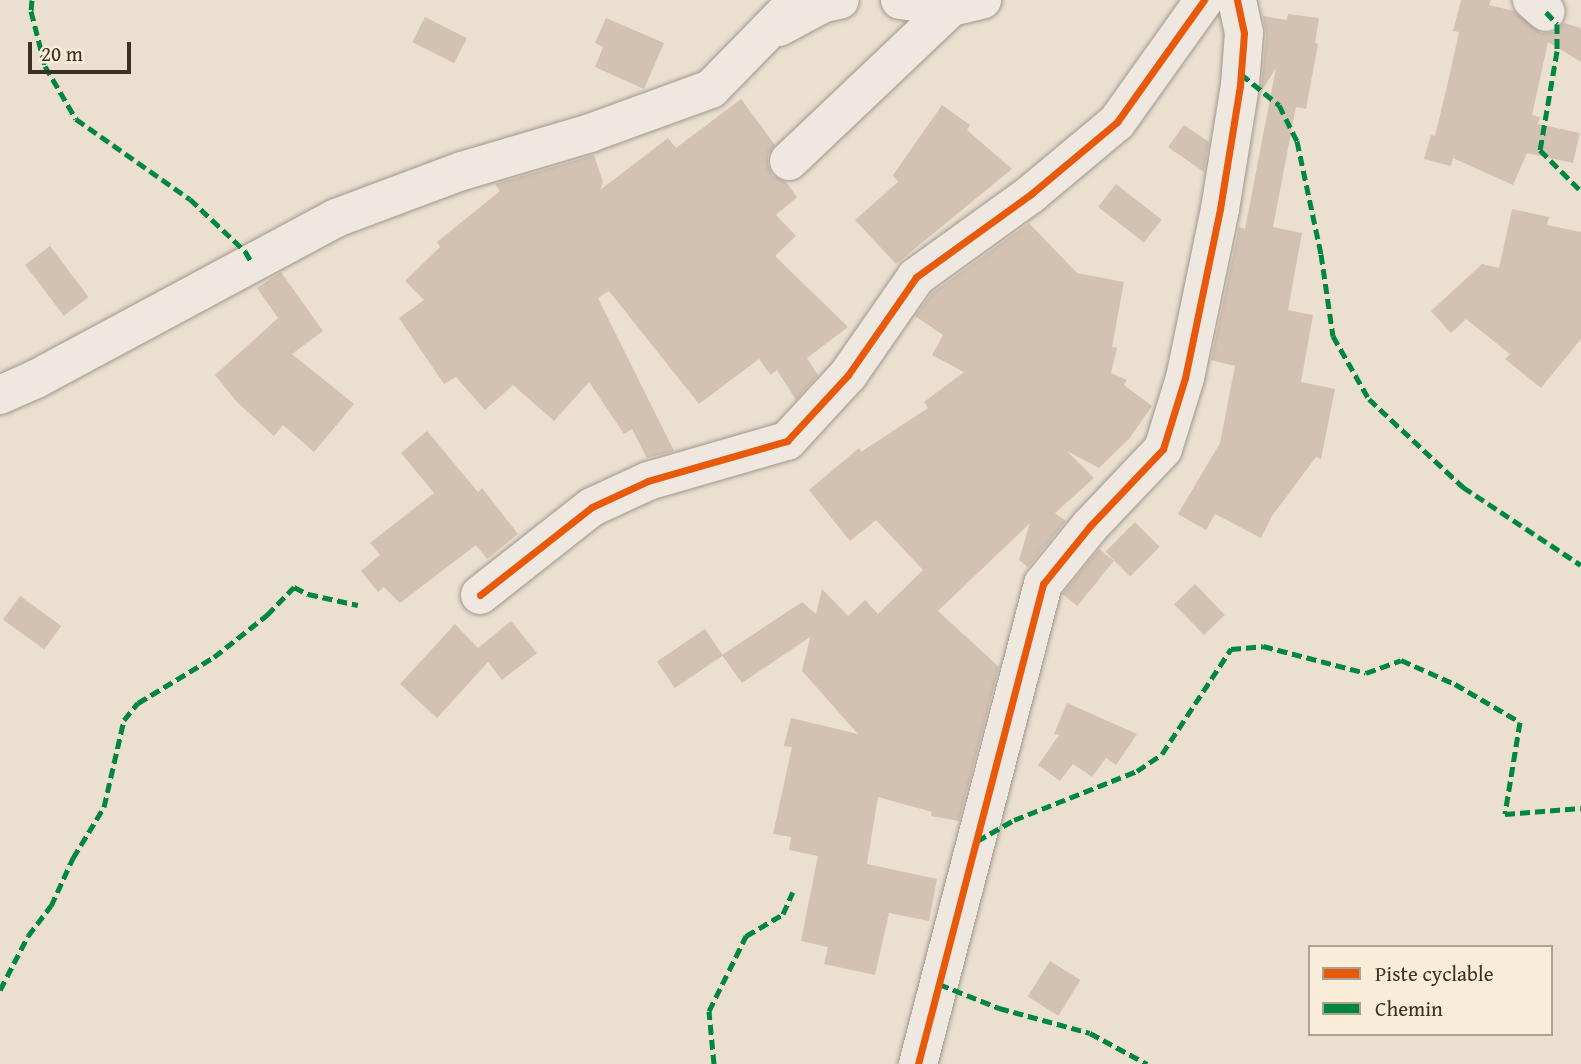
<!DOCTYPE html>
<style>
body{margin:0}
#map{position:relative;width:1581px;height:1064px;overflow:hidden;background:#ebe0d0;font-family:"Gentium Book Plus",serif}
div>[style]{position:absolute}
.building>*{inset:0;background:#d3c1b2;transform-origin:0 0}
.roads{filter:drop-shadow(0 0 2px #9f978d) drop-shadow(0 0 2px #9f978d)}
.minor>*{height:38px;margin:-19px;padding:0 19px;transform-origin:19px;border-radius:19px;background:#eee8e0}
.quiet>*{height:5px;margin-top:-2.5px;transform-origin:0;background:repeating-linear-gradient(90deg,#00873e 0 10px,transparent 0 15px)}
.cycleway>*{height:7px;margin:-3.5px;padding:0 3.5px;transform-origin:3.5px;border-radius:3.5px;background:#e8590c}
span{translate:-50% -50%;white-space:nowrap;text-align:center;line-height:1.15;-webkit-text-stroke:6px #f9edd9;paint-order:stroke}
.legend{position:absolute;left:1308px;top:945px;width:245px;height:91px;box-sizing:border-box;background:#f9edd9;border:2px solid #ada190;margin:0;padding:9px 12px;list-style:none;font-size:21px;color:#3c3023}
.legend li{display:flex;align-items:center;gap:14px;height:35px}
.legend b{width:35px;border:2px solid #ada190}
.scale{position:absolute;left:28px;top:42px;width:103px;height:32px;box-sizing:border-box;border:4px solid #3c3023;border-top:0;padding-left:9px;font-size:21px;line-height:24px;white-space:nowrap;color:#3c3023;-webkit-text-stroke:5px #f9edd9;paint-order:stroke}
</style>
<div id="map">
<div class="building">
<div style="clip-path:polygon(1461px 0,1491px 0,1489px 5px,1514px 11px,1541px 33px,1554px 32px,1564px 23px,1581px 28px,1581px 62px,1548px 42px,1532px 115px,1540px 117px,1538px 124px,1580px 133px,1573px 163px,1527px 153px,1513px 185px,1453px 158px,1451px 166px,1424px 159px,1431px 135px,1435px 136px,1448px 82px,1459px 32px,1453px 31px)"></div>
<div style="clip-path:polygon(1288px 14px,1319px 18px,1315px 43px,1318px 44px,1306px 109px,1296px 107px,1273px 227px,1302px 233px,1288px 310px,1313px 315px,1301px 382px,1335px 389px,1321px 459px,1316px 457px,1272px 516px,1261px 538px,1215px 514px,1206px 530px,1178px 514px,1220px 443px,1235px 366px,1211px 360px,1239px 227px,1245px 229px,1276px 68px,1261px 92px,1266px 35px,1263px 16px,1287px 20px)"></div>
<div style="left:425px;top:17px;width:47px;height:28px;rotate:27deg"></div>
<div style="clip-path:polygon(606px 18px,664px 43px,644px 89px,595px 67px,603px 47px,595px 43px)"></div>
<div style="clip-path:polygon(741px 99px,775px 145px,768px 155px,768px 165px,773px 176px,786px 182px,797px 197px,776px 215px,796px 236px,775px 256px,848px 327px,807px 358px,818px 375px,796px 400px,777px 370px,771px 375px,759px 359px,699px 404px,609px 291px,598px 298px,674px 451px,647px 458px,632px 429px,624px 434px,589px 382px,554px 421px,513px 385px,485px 410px,456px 377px,444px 384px,399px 318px,424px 300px,405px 281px,440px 247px,437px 242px,500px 191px,495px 184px,594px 155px,603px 182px,600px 190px,668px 138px,676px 148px)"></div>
<div style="clip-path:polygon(942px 105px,970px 125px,967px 130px,1012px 169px,896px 264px,855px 220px,898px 182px,893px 175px)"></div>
<div style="clip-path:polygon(1184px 125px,1209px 142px,1204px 172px,1168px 147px)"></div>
<div style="left:1116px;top:184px;width:58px;height:29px;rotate:38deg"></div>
<div style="clip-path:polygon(1512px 209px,1549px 217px,1547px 225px,1581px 232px,1581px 339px,1541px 388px,1505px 359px,1510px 354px,1466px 319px,1451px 333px,1431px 311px,1482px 264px,1499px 268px)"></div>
<div style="clip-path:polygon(1029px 223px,1077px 273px,1124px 282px,1112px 347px,1117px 348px,1111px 373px,1127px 380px,1124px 385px,1152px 406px,1129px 439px,1099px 468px,1067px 451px,1094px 478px,1055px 513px,1066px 521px,1028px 567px,1019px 560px,1030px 523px,938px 611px,999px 667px,959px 821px,931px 816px,932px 812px,878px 797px,867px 864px,937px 879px,929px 921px,889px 913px,875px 975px,824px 964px,828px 947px,801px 941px,818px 856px,789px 850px,791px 837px,773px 834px,792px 747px,784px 746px,791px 718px,858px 734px,802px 671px,810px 637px,742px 683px,722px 655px,802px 602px,816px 614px,822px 589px,848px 616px,865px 600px,878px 614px,923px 570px,876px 520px,850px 541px,809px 490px,859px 448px,861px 452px,928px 408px,924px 402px,964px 372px,932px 355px,943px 335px,915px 316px,932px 293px)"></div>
<div style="left:50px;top:246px;width:64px;height:31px;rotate:53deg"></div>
<div style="clip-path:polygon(281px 272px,323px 331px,292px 354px,354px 404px,314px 452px,283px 425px,274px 436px,236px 401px,215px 375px,278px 318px,257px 288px)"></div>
<div style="clip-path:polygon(427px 431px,478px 492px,482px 488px,518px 534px,487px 559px,476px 545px,400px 603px,384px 587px,378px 592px,361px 571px,380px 555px,370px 543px,434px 493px,401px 453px)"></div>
<div style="left:1135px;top:522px;width:35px;height:42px;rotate:45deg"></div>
<div style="left:1099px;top:549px;width:19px;height:58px;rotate:39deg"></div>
<div style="left:1195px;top:584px;width:43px;height:29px;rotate:46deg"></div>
<div style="left:20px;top:596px;width:51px;height:29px;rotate:36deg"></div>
<div style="clip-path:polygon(511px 621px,537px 653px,502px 680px,488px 662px,437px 718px,400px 684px,455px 624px,478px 648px)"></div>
<div style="left:705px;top:629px;width:32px;height:58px;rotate:56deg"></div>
<div style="clip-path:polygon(1067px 703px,1137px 734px,1116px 765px,1106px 758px,1092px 777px,1073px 764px,1060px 781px,1038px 765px,1059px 735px,1054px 734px)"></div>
<div style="left:1050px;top:961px;width:36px;height:42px;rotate:32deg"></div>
</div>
<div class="roads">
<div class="minor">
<div style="left:900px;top:0;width:51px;rotate:7.8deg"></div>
<div style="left:1532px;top:0;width:18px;rotate:41deg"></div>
<div style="left:779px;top:27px;width:51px;rotate:-28.1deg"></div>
<div style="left:824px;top:3px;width:16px;rotate:-11deg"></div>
<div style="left:789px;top:161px;width:224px;rotate:-43.5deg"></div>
<div style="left:951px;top:7px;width:32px;rotate:-13deg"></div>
<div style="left:0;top:395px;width:39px;rotate:-24deg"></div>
<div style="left:36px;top:379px;width:340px;rotate:-28.2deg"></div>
<div style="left:336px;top:218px;width:134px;rotate:-20.5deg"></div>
<div style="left:462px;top:171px;width:134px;rotate:-16.5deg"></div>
<div style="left:590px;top:133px;width:129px;rotate:-20deg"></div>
<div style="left:711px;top:89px;width:124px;rotate:-45.7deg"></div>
<div style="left:480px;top:595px;width:142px;rotate:-38.2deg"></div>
<div style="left:592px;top:507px;width:62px;rotate:-24.9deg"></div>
<div style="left:648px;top:481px;width:145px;rotate:-16.1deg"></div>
<div style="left:787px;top:441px;width:90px;rotate:-47.3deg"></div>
<div style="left:848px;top:375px;width:119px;rotate:-55.2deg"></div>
<div style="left:916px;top:277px;width:142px;rotate:-35.8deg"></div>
<div style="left:1031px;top:194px;width:112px;rotate:-39.9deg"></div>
<div style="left:1117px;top:122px;width:150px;rotate:-54.5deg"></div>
<div style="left:918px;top:1064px;width:496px;rotate:-75.4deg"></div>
<div style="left:1043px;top:584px;width:75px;rotate:-51deg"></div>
<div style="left:1090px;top:526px;width:106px;rotate:-46.5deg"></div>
<div style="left:1163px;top:449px;width:74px;rotate:-72.8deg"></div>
<div style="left:1185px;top:378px;width:173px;rotate:-78.3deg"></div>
<div style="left:1220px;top:209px;width:126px;rotate:-80.8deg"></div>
<div style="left:1240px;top:85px;width:52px;rotate:-85.6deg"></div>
<div style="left:1244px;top:33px;width:34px;rotate:-102deg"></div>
</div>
</div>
<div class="quiet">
<div style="left:32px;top:0;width:11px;rotate:95deg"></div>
<div style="left:31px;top:11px;width:57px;rotate:75.7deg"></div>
<div style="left:45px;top:66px;width:61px;rotate:59.7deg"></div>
<div style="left:76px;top:119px;width:139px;rotate:35.1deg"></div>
<div style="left:190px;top:199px;width:76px;rotate:43.4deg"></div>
<div style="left:245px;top:251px;width:14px;rotate:60deg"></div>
<div style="left:1546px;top:12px;width:16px;rotate:47deg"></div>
<div style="left:1557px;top:24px;width:27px;rotate:90deg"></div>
<div style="left:1557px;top:51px;width:100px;rotate:99.7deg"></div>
<div style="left:1540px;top:150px;width:58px;rotate:45deg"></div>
<div style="left:1241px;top:74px;width:49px;rotate:39.2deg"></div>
<div style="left:1279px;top:105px;width:40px;rotate:63.4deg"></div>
<div style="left:1297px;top:141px;width:116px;rotate:78deg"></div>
<div style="left:1321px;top:254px;width:83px;rotate:81.7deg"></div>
<div style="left:1333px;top:336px;width:73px;rotate:60.3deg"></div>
<div style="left:1369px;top:399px;width:129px;rotate:43.1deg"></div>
<div style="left:1463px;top:487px;width:141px;rotate:33.5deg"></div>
<div style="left:977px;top:841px;width:43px;rotate:-29.6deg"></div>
<div style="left:1014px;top:820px;width:132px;rotate:-21.7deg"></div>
<div style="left:1137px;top:771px;width:30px;rotate:-34deg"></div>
<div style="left:1162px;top:754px;width:126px;rotate:-56.7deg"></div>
<div style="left:1231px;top:649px;width:32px;rotate:-5deg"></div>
<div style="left:1263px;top:646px;width:106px;rotate:14.7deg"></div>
<div style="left:1366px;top:673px;width:37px;rotate:-20deg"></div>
<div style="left:1401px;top:660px;width:59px;rotate:24deg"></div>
<div style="left:1455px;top:684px;width:75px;rotate:30.3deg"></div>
<div style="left:1520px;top:722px;width:93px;rotate:99.3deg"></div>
<div style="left:1505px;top:814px;width:76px;rotate:-4.5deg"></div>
<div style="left:939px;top:984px;width:65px;rotate:21.8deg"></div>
<div style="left:999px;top:1008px;width:94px;rotate:15.4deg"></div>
<div style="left:1090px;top:1033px;width:65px;rotate:28.5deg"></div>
<div style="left:0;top:990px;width:61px;rotate:-62.6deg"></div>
<div style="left:28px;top:936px;width:38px;rotate:-53deg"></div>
<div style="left:51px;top:906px;width:53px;rotate:-65.4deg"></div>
<div style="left:73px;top:858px;width:60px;rotate:-58.7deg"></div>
<div style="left:104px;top:807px;width:89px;rotate:-77.1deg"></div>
<div style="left:124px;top:720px;width:22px;rotate:-51deg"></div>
<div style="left:138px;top:703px;width:89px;rotate:-31.2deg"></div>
<div style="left:214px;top:657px;width:68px;rotate:-38.4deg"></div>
<div style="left:267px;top:615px;width:39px;rotate:-46deg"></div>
<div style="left:294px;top:587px;width:16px;rotate:27deg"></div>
<div style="left:308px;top:594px;width:51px;rotate:12.4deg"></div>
<div style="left:714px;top:1064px;width:53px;rotate:-95.4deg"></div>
<div style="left:709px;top:1011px;width:84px;rotate:-63.7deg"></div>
<div style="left:746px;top:936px;width:43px;rotate:-30.7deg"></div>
<div style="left:783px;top:914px;width:24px;rotate:-66deg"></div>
</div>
<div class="cycleway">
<div style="left:480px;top:595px;width:142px;rotate:-38.2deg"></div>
<div style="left:592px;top:507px;width:62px;rotate:-24.9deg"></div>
<div style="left:648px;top:481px;width:145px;rotate:-16.1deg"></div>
<div style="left:787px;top:441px;width:90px;rotate:-47.3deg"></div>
<div style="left:848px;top:375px;width:119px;rotate:-55.2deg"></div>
<div style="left:916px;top:277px;width:142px;rotate:-35.8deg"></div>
<div style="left:1031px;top:194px;width:112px;rotate:-39.9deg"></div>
<div style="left:1117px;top:122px;width:150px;rotate:-54.5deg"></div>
<div style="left:918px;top:1064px;width:496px;rotate:-75.4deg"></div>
<div style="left:1043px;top:584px;width:75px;rotate:-51deg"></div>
<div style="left:1090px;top:526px;width:106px;rotate:-46.5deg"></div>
<div style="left:1163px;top:449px;width:74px;rotate:-72.8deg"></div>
<div style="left:1185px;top:378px;width:173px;rotate:-78.3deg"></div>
<div style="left:1220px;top:209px;width:126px;rotate:-80.8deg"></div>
<div style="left:1240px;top:85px;width:52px;rotate:-85.6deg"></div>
<div style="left:1244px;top:33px;width:34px;rotate:-102deg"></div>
</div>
<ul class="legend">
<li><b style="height:9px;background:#e8590c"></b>Piste cyclable</li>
<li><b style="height:9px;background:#00873e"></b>Chemin</li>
</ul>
<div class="scale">20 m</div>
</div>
